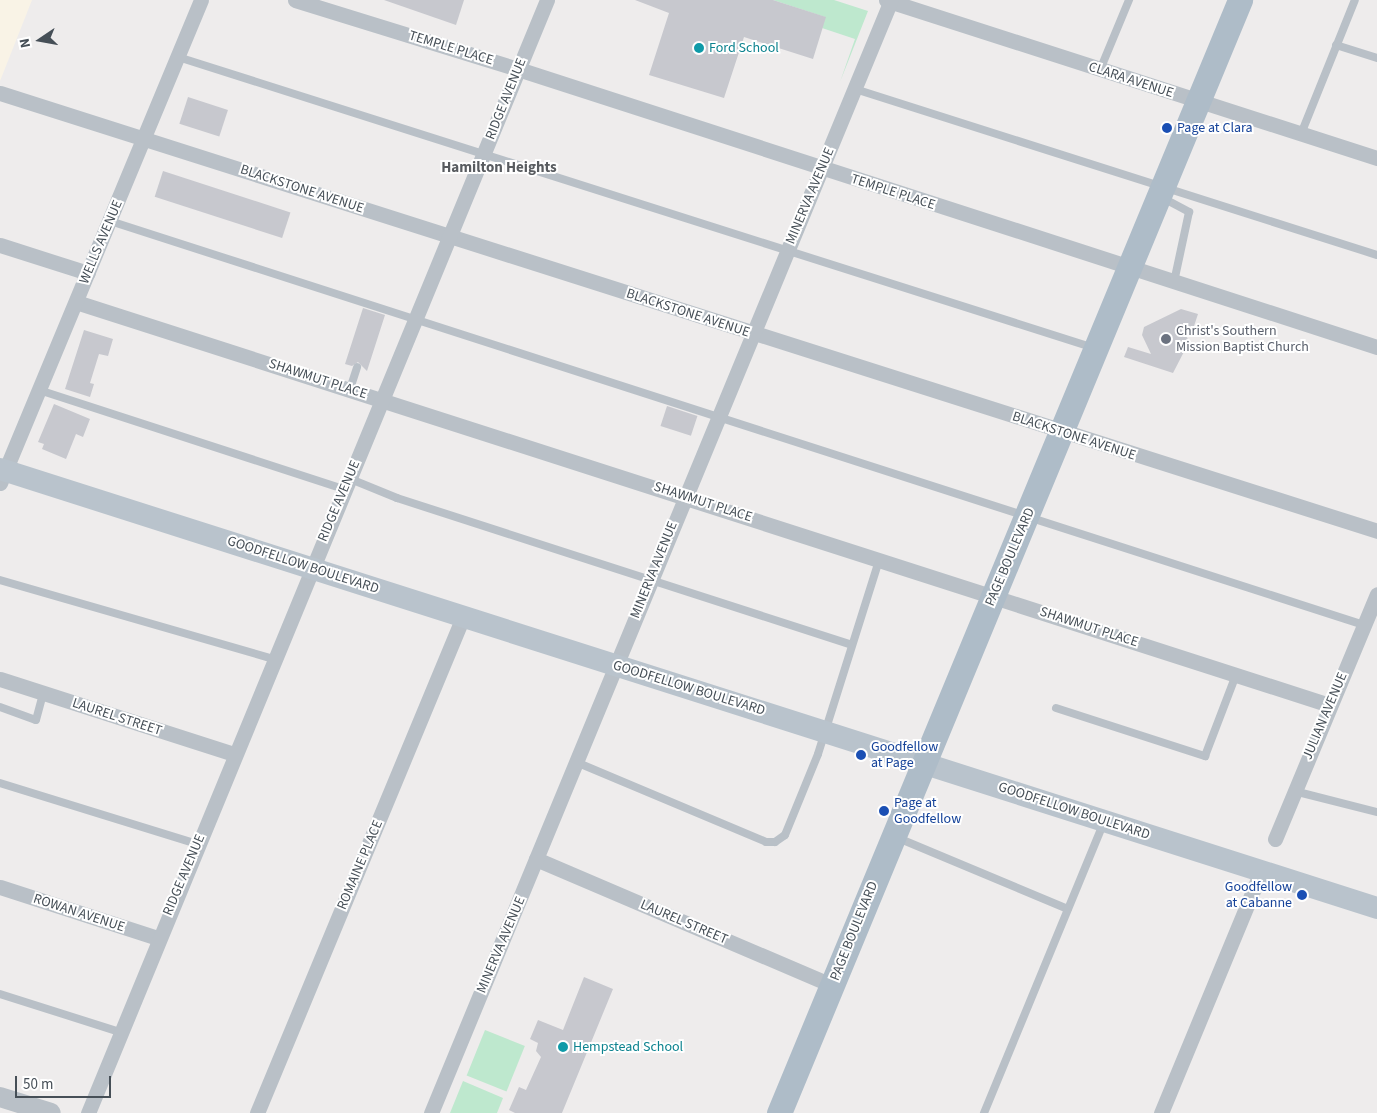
<!DOCTYPE html>
<style>
body{margin:0}
#map{position:relative;width:1377px;height:1113px;overflow:hidden;background:#eeecec;font-family:"Source Sans 3",sans-serif}
div>[style]{position:absolute}
.commercial>*{inset:0;background:#f9f3e6}
.green>*{inset:0;background:#bee8ce;transform-origin:0 0}
.building>*{inset:0;background:#c7c8ce;transform-origin:0 0}
.service>*{height:8px;margin:-4px;padding:0 4px;transform-origin:4px;border-radius:4px;background:#b9c0c7}
.minor>*{height:15px;margin:-7.5px;padding:0 7.5px;transform-origin:7.5px;border-radius:7.5px;background:#b9c0c7}
.tertiary>*{height:20px;margin:-10px;padding:0 10px;transform-origin:10px;border-radius:10px;background:#b9c0c7}
.secondary>*{height:22px;margin:-11px;padding:0 11px;transform-origin:11px;border-radius:11px;background:#b9c3cc}
.primary>*{height:25px;margin:-12.5px;padding:0 12.5px;transform-origin:12.5px;border-radius:12.5px;background:#aebcc8}
.dots>*{width:14px;height:14px;translate:-50% -50%;box-sizing:border-box;border:2px solid #fff;border-radius:50%}
span{translate:-50% -50%;white-space:nowrap;text-align:center;line-height:1.15;-webkit-text-stroke:4px #fff;paint-order:stroke}
.street-label{font-size:14px;color:#464f57}
.culture-label{font-size:14px;color:#0d838f}
.left{translate:0 -50%;text-align:left}
.transit-label{font-size:14px;color:#164399}
.right{translate:-100% -50%;text-align:right}
.worship-label{font-size:14px;color:#5b616d}
.neighbourhood-label{font-size:15px;color:#595c60;font-weight:700}
.north{position:absolute;left:15px;top:15px;width:50px;height:50px;-webkit-text-stroke:4px #fff;paint-order:stroke;rotate:258deg;font-size:14px;font-weight:700;line-height:20px;text-align:center;color:#464f57}
.north::after{content:'';display:block;margin:auto;width:18px;height:22px;background:#464f57;clip-path:polygon(50% 0,100% 100%,50% 72%,0 100%)}
.scale{position:absolute;left:15px;top:1076px;width:96px;height:22px;box-sizing:border-box;border:2px solid #464f57;border-top:0;padding-left:6px;font-size:15px;line-height:18px;white-space:nowrap;color:#464f57;-webkit-text-stroke:4px #fff;paint-order:stroke}
</style>
<div id="map">
<div class="commercial">
<div style="clip-path:polygon(0 0,32px 0,0 81px)"></div>
</div>
<div class="green">
<div style="clip-path:polygon(773px 0,834px 0,868px 11px,840px 82px,855px 39px,822px 28px,825px 17px)"></div>
<div style="left:485px;top:1030px;width:43px;height:49px;rotate:22deg"></div>
<div style="clip-path:polygon(463px 1081px,503px 1098px,497px 1113px,450px 1113px)"></div>
</div>
<div class="building">
<div style="clip-path:polygon(384px 0,464px 0,456px 25px)"></div>
<div style="clip-path:polygon(635px 0,773px 0,826px 17px,813px 59px,744px 37px,724px 98px,649px 75px,669px 13px)"></div>
<div style="left:188px;top:97px;width:42px;height:28px;rotate:18deg"></div>
<div style="left:163px;top:171px;width:134px;height:27px;rotate:18deg"></div>
<div style="clip-path:polygon(363px 308px,385px 315px,367px 371px,358px 362px,352px 366px,345px 364px)"></div>
<div style="clip-path:polygon(1181px 309px,1198px 314px,1193px 329px,1182px 326px,1189px 342px,1173px 373px,1124px 357px,1128px 347px,1151px 354px,1142px 335px,1144px 327px)"></div>
<div style="clip-path:polygon(84px 330px,113px 339px,108px 356px,99px 354px,90px 383px,94px 384px,90px 397px,65px 389px)"></div>
<div style="clip-path:polygon(54px 404px,90px 419px,83px 437px,76px 434px,66px 459px,42px 449px,44px 444px,38px 442px)"></div>
<div style="left:667px;top:406px;width:32px;height:21px;rotate:18deg"></div>
<div style="clip-path:polygon(584px 977px,613px 989px,562px 1113px,515px 1113px,509px 1110px,519px 1087px,526px 1090px,541px 1057px,536px 1051px,538px 1043px,530px 1039px,538px 1020px,563px 1030px)"></div>
</div>
<div class="service">
<div style="left:1336px;top:45px;width:43px;rotate:17.6deg"></div>
<div style="left:178px;top:57px;width:958px;rotate:17.62deg"></div>
<div style="left:1100px;top:70px;width:76px;rotate:-67.5deg"></div>
<div style="left:855px;top:89px;width:548px;rotate:17.64deg"></div>
<div style="left:1301px;top:134px;width:144px;rotate:-68.1deg"></div>
<div style="left:1161px;top:197px;width:32px;rotate:28deg"></div>
<div style="left:1189px;top:212px;width:72px;rotate:102.1deg"></div>
<div style="left:110px;top:221px;width:1317px;rotate:17.86deg"></div>
<div style="left:350px;top:389px;width:23px;rotate:-72deg"></div>
<div style="left:39px;top:390px;width:321px;rotate:18deg"></div>
<div style="left:348px;top:478px;width:53px;rotate:22.2deg"></div>
<div style="left:397px;top:498px;width:478px;rotate:17.9deg"></div>
<div style="left:0;top:580px;width:285px;rotate:16.1deg"></div>
<div style="left:0;top:707px;width:38px;rotate:20deg"></div>
<div style="left:36px;top:720px;width:28px;rotate:-75deg"></div>
<div style="left:1056px;top:708px;width:157px;rotate:17.9deg"></div>
<div style="left:1205px;top:756px;width:87px;rotate:-69.1deg"></div>
<div style="left:576px;top:762px;width:206px;rotate:22.8deg"></div>
<div style="left:766px;top:842px;width:9px"></div>
<div style="left:775px;top:842px;width:12px;rotate:-35deg"></div>
<div style="left:785px;top:835px;width:87px;rotate:-67.8deg"></div>
<div style="left:818px;top:754px;width:203px;rotate:-72.5deg"></div>
<div style="left:0;top:783px;width:206px;rotate:17.2deg"></div>
<div style="left:1294px;top:791px;width:86px;rotate:14.2deg"></div>
<div style="left:898px;top:838px;width:184px;rotate:22.7deg"></div>
<div style="left:0;top:994px;width:126px;rotate:17.6deg"></div>
<div style="left:984px;top:1113px;width:313px;rotate:-67.6deg"></div>
</div>
<div class="minor">
<div style="left:295px;top:0;width:233px;rotate:17.2deg"></div>
<div style="left:518px;top:69px;width:903px;rotate:17.93deg"></div>
<div style="left:886px;top:0;width:516px;rotate:17.84deg"></div>
<div style="left:0;top:93px;width:1445px;rotate:17.64deg"></div>
<div style="left:0;top:245px;width:92px;rotate:17.7deg"></div>
<div style="left:76px;top:302px;width:1317px;rotate:17.82deg"></div>
<div style="left:0;top:483px;width:523px;rotate:-67.41deg"></div>
<div style="left:0;top:679px;width:246px;rotate:17.8deg"></div>
<div style="left:1275px;top:839px;width:265px;rotate:-67.4deg"></div>
<div style="left:536px;top:859px;width:322px;rotate:23.1deg"></div>
<div style="left:0;top:887px;width:166px;rotate:17.9deg"></div>
<div style="left:88px;top:1113px;width:1204px;rotate:-67.59deg"></div>
<div style="left:257px;top:1113px;width:537px;rotate:-67.45deg"></div>
<div style="left:431px;top:1113px;width:1204px;rotate:-67.54deg"></div>
<div style="left:1161px;top:1113px;width:261px;rotate:-67.5deg"></div>
</div>
<div class="tertiary">
<div style="left:0;top:1097px;width:53px;rotate:17.4deg"></div>
</div>
<div class="secondary">
<div style="left:0;top:469px;width:1445px;rotate:17.68deg"></div>
</div>
<div class="primary">
<div style="left:779px;top:1113px;width:1205px;rotate:-67.5deg"></div>
</div>
<div class="dots">
<div style="left:699px;top:48px;background:#0f9aa8"></div>
<div style="left:1167px;top:128px;background:#1a4fb4"></div>
<div style="left:1166px;top:339px;background:#6b7280"></div>
<div style="left:861px;top:755px;background:#1a4fb4"></div>
<div style="left:884px;top:811px;background:#1a4fb4"></div>
<div style="left:1302px;top:895px;background:#1a4fb4"></div>
<div style="left:563px;top:1047px;background:#0f9aa8"></div>
</div>
<div class="street-label">
<span style="left:451px;top:48px;rotate:17deg">TEMPLE PLACE</span>
<span style="left:1131px;top:80px;rotate:18deg">CLARA AVENUE</span>
<span style="left:506px;top:99px;rotate:-68deg">RIDGE AVENUE</span>
<span style="left:302px;top:189px;rotate:18deg">BLACKSTONE AVENUE</span>
<span style="left:893px;top:192px;rotate:18deg">TEMPLE PLACE</span>
<span style="left:810px;top:196px;rotate:-67deg">MINERVA AVENUE</span>
<span style="left:101px;top:242px;rotate:-67deg">WELLS AVENUE</span>
<span style="left:688px;top:313px;rotate:18deg">BLACKSTONE AVENUE</span>
<span style="left:318px;top:379px;rotate:18deg">SHAWMUT PLACE</span>
<span style="left:1074px;top:436px;rotate:18deg">BLACKSTONE AVENUE</span>
<span style="left:339px;top:501px;rotate:-67deg">RIDGE AVENUE</span>
<span style="left:703px;top:502px;rotate:18deg">SHAWMUT PLACE</span>
<span style="left:1010px;top:557px;rotate:-67deg">PAGE BOULEVARD</span>
<span style="left:303px;top:565px;rotate:18deg">GOODFELLOW BOULEVARD</span>
<span style="left:654px;top:570px;rotate:-68deg">MINERVA AVENUE</span>
<span style="left:1089px;top:627px;rotate:18deg">SHAWMUT PLACE</span>
<span style="left:689px;top:688px;rotate:17deg">GOODFELLOW BOULEVARD</span>
<span style="left:1325px;top:716px;rotate:-67deg">JULIAN AVENUE</span>
<span style="left:117px;top:717px;rotate:18deg">LAUREL STREET</span>
<span style="left:1074px;top:811px;rotate:18deg">GOODFELLOW BOULEVARD</span>
<span style="left:360px;top:865px;rotate:-67deg">ROMAINE PLACE</span>
<span style="left:184px;top:875px;rotate:-67deg">RIDGE AVENUE</span>
<span style="left:79px;top:913px;rotate:18deg">ROWAN AVENUE</span>
<span style="left:684px;top:922px;rotate:23deg">LAUREL STREET</span>
<span style="left:854px;top:931px;rotate:-68deg">PAGE BOULEVARD</span>
<span style="left:501px;top:945px;rotate:-67deg">MINERVA AVENUE</span>
</div>
<div class="culture-label">
<span class="left" style="left:709px;top:48px">Ford School</span>
<span class="left" style="left:573px;top:1047px">Hempstead School</span>
</div>
<div class="transit-label">
<span class="left" style="left:1177px;top:128px">Page at Clara</span>
<span class="left" style="left:871px;top:755px">Goodfellow<br>at Page</span>
<span class="left" style="left:894px;top:811px">Page at<br>Goodfellow</span>
<span class="right" style="left:1292px;top:895px">Goodfellow<br>at Cabanne</span>
</div>
<div class="worship-label">
<span class="left" style="left:1176px;top:339px">Christ's Southern<br>Mission Baptist Church</span>
</div>
<div class="neighbourhood-label">
<span style="left:499px;top:168px">Hamilton Heights</span>
</div>
<div class="north">N</div>
<div class="scale">50 m</div>
</div>
